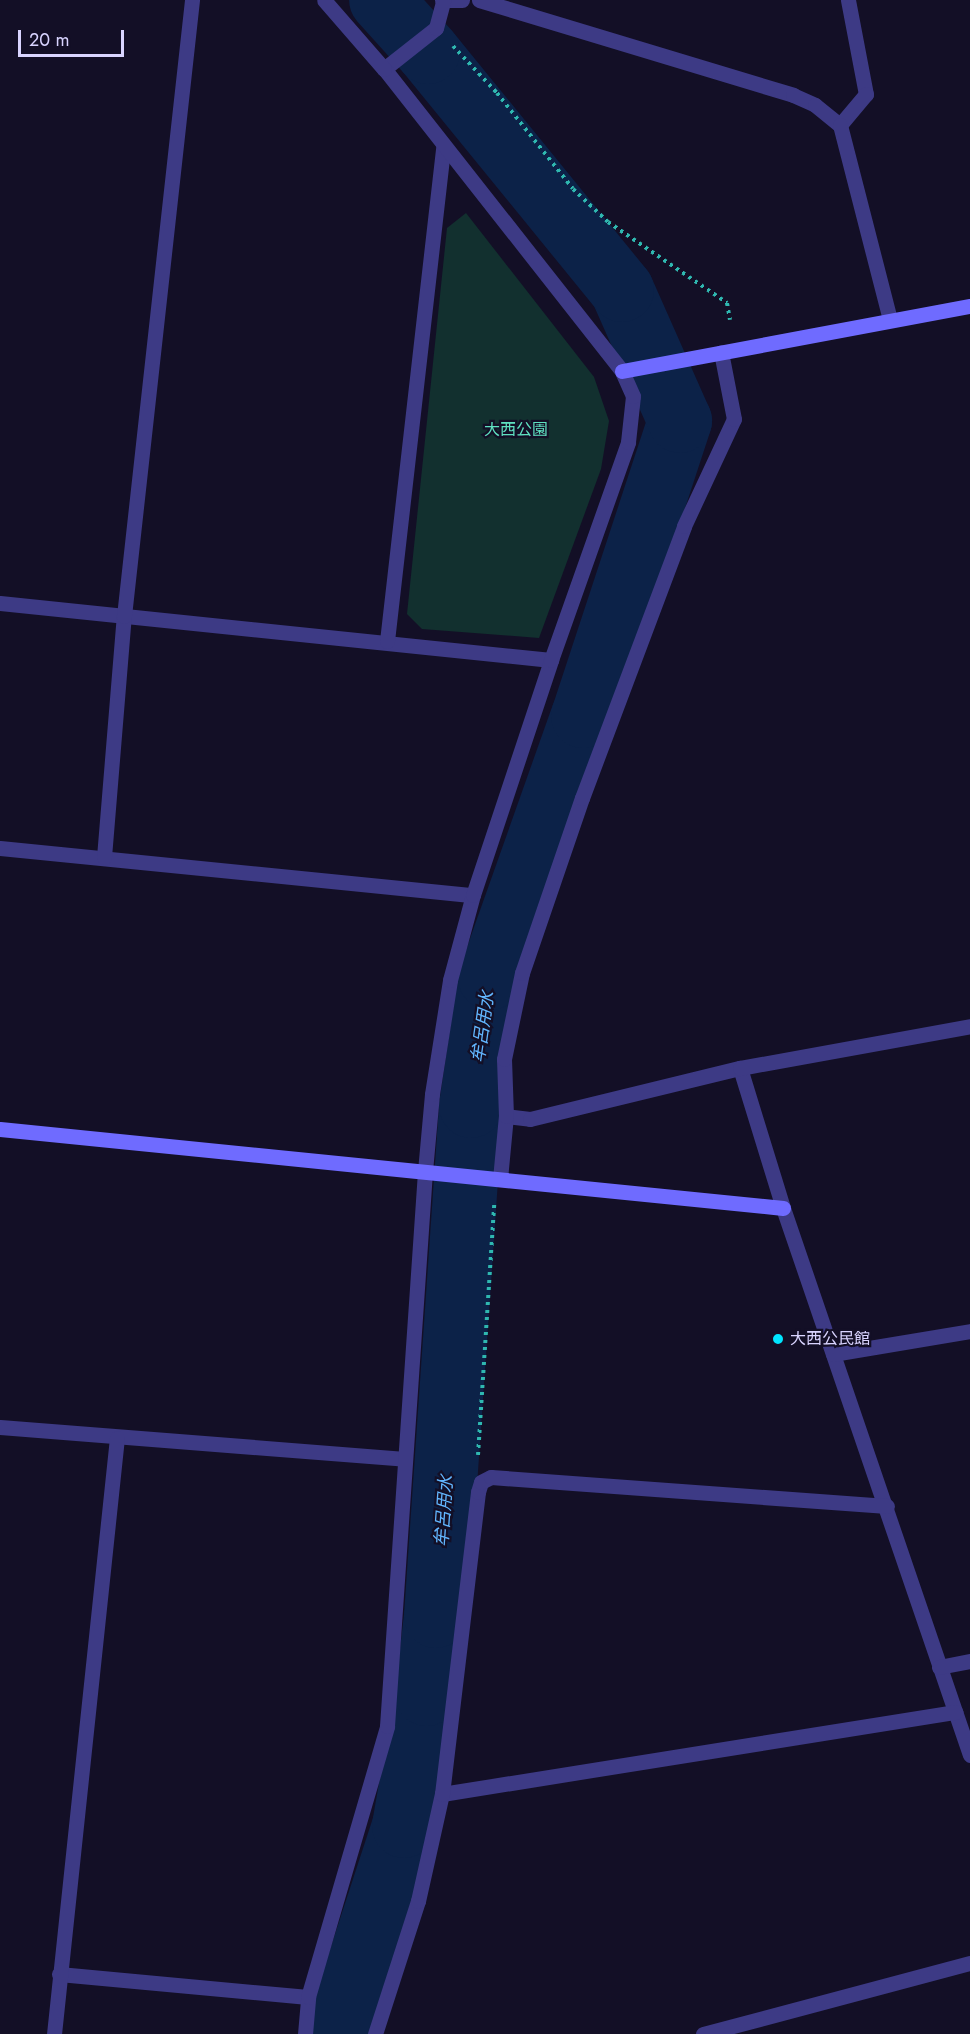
<!DOCTYPE html>
<meta charset="utf-8">
<style>
body{margin:0}
#map{position:relative;width:970px;height:2034px;overflow:hidden;background:#130f26;font-family:Jost,"Noto Sans JP",sans-serif}
div>[style]{position:absolute}
.green>*{inset:0;background:#12302f}
.river>*{height:64px;margin:-32px;padding:0 32px;transform-origin:32px;border-radius:32px;background:#0c2248}
.path>*{height:4px;margin-top:-2px;transform-origin:0;background:repeating-linear-gradient(90deg,#2fb8b0 0 3px,transparent 0 7.5px)}
.street>*{height:15px;margin:-7.5px;padding:0 7.5px;transform-origin:7.5px;border-radius:7.5px;background:#3d3a85}
.secondary>*{height:15px;margin:-7.5px;padding:0 7.5px;transform-origin:7.5px;border-radius:7.5px;background:#6f6bff}
.dots>*{width:16px;height:16px;translate:-50% -50%;box-sizing:border-box;border:3px solid #130f26;border-radius:50%}
span{translate:-50% -50%;white-space:nowrap;text-align:center;line-height:1.15;-webkit-text-stroke:4.5px #130f26;paint-order:stroke}
.park-label{font-size:16px;color:#5fe0c0}
.poi-label{font-size:16px;color:#d9d4ff}
.left{translate:0 -50%;text-align:left}
.water-label{font-size:18px;color:#62b6ff;font-style:italic}
.scale{position:absolute;left:18px;top:30px;width:106px;height:27px;box-sizing:border-box;border:3px solid #d9d4ff;border-top:0;padding-left:8px;font-size:18px;line-height:21px;white-space:nowrap;color:#d9d4ff;-webkit-text-stroke:4px #130f26;paint-order:stroke}
</style>
<div id="map">
<div class="green">
<div style="clip-path:polygon(466px 213px,594px 377px,609px 421px,601px 469px,539px 638px,422px 629px,407px 614px,447px 228px)"></div>
</div>
<div class="river">
<div style="left:336px;top:2034px;width:219px;rotate:-71.9deg"></div>
<div style="left:404px;top:1826px;width:134px;rotate:-80.1deg"></div>
<div style="left:427px;top:1694px;width:79px;rotate:-83.4deg"></div>
<div style="left:436px;top:1616px;width:511px;rotate:-86.07deg"></div>
<div style="left:471px;top:1106px;width:129px;rotate:-81.6deg"></div>
<div style="left:490px;top:978px;width:278px;rotate:-70.5deg"></div>
<div style="left:583px;top:716px;width:311px;rotate:-71.8deg"></div>
<div style="left:680px;top:421px;width:143px;rotate:-113.9deg"></div>
<div style="left:622px;top:290px;width:307px;rotate:-129.2deg"></div>
<div style="left:428px;top:52px;width:70px;rotate:-132.1deg"></div>
</div>
<div class="path">
<div style="left:453px;top:46px;width:64px;rotate:46.9deg"></div>
<div style="left:497px;top:93px;width:122px;rotate:51.6deg"></div>
<div style="left:573px;top:189px;width:48px;rotate:43.3deg"></div>
<div style="left:608px;top:222px;width:144px;rotate:34.2deg"></div>
<div style="left:727px;top:303px;width:17px;rotate:80deg"></div>
<div style="left:478px;top:1455px;width:251px;rotate:-86.3deg"></div>
</div>
<div class="street">
<div style="left:442px;top:0;width:20px"></div>
<div style="left:479px;top:0;width:328px;rotate:16.8deg"></div>
<div style="left:793px;top:95px;width:24px;rotate:24deg"></div>
<div style="left:815px;top:105px;width:32px;rotate:39deg"></div>
<div style="left:848px;top:0;width:96px;rotate:79.2deg"></div>
<div style="left:866px;top:94px;width:40px;rotate:130deg"></div>
<div style="left:840px;top:125px;width:201px;rotate:75.6deg"></div>
<div style="left:384px;top:69px;width:66px;rotate:-38.3deg"></div>
<div style="left:436px;top:28px;width:28px;rotate:-75deg"></div>
<div style="left:0;top:603px;width:554px;rotate:5.91deg"></div>
<div style="left:387px;top:641px;width:498px;rotate:-83.5deg"></div>
<div style="left:0;top:848px;width:475px;rotate:5.7deg"></div>
<div style="left:104px;top:857px;width:242px;rotate:-85.3deg"></div>
<div style="left:124px;top:616px;width:620px;rotate:-83.7deg"></div>
<div style="left:740px;top:1068px;width:146px;rotate:72.9deg"></div>
<div style="left:783px;top:1208px;width:578px;rotate:71.13deg"></div>
<div style="left:506px;top:1116px;width:24px;rotate:7deg"></div>
<div style="left:530px;top:1119px;width:216px;rotate:-13.7deg"></div>
<div style="left:740px;top:1068px;width:234px;rotate:-10.3deg"></div>
<div style="left:500px;top:1179px;width:63px;rotate:-84.6deg"></div>
<div style="left:506px;top:1116px;width:57px;rotate:-92deg"></div>
<div style="left:504px;top:1059px;width:88px;rotate:-78.2deg"></div>
<div style="left:522px;top:973px;width:185px;rotate:-71.1deg"></div>
<div style="left:582px;top:798px;width:290px;rotate:-69.4deg"></div>
<div style="left:684px;top:526px;width:118px;rotate:-65deg"></div>
<div style="left:734px;top:419px;width:68px;rotate:-101deg"></div>
<div style="left:833px;top:1354px;width:139px;rotate:-9.5deg"></div>
<div style="left:0;top:1427px;width:406px;rotate:4.5deg"></div>
<div style="left:939px;top:1667px;width:32px;rotate:-11deg"></div>
<div style="left:442px;top:1794px;width:520px;rotate:-9.08deg"></div>
<div style="left:59px;top:1974px;width:250px;rotate:5.3deg"></div>
<div style="left:54px;top:2034px;width:599px;rotate:-83.97deg"></div>
<div style="left:305px;top:2034px;width:37px;rotate:-85deg"></div>
<div style="left:308px;top:1997px;width:282px;rotate:-73.7deg"></div>
<div style="left:387px;top:1726px;width:556px;rotate:-86.08deg"></div>
<div style="left:425px;top:1171px;width:77px;rotate:-84.8deg"></div>
<div style="left:432px;top:1094px;width:115px;rotate:-81deg"></div>
<div style="left:450px;top:980px;width:88px;rotate:-74.9deg"></div>
<div style="left:473px;top:895px;width:248px;rotate:-71.6deg"></div>
<div style="left:551px;top:660px;width:231px;rotate:-70.5deg"></div>
<div style="left:628px;top:442px;width:46px;rotate:-83.8deg"></div>
<div style="left:633px;top:396px;width:27px;rotate:-114deg"></div>
<div style="left:622px;top:371px;width:385px;rotate:-128.2deg"></div>
<div style="left:384px;top:69px;width:91px;rotate:-131deg"></div>
<div style="left:375px;top:2034px;width:140px;rotate:-72.1deg"></div>
<div style="left:418px;top:1901px;width:110px;rotate:-77.4deg"></div>
<div style="left:442px;top:1794px;width:304px;rotate:-83.2deg"></div>
<div style="left:478px;top:1492px;width:10px;rotate:-73deg"></div>
<div style="left:481px;top:1482px;width:11px;rotate:-27deg"></div>
<div style="left:491px;top:1477px;width:397px;rotate:4.2deg"></div>
<div style="left:703px;top:2034px;width:276px;rotate:-14.9deg"></div>
</div>
<div class="secondary">
<div style="left:622px;top:371px;width:354px;rotate:-10.6deg"></div>
<div style="left:0;top:1129px;width:787px;rotate:5.76deg"></div>
</div>
<div class="dots">
<div style="left:778px;top:1339px;background:#00e5ff"></div>
</div>
<div class="park-label">
<span style="left:516px;top:430px">大西公園</span>
</div>
<div class="poi-label">
<span class="left" style="left:790px;top:1339px">大西公民館</span>
</div>
<div class="water-label">
<span style="left:483px;top:1027px;rotate:-82deg">牟呂用水</span>
<span style="left:444px;top:1511px;rotate:-86deg">牟呂用水</span>
</div>
<div class="scale">20 m</div>
</div>
